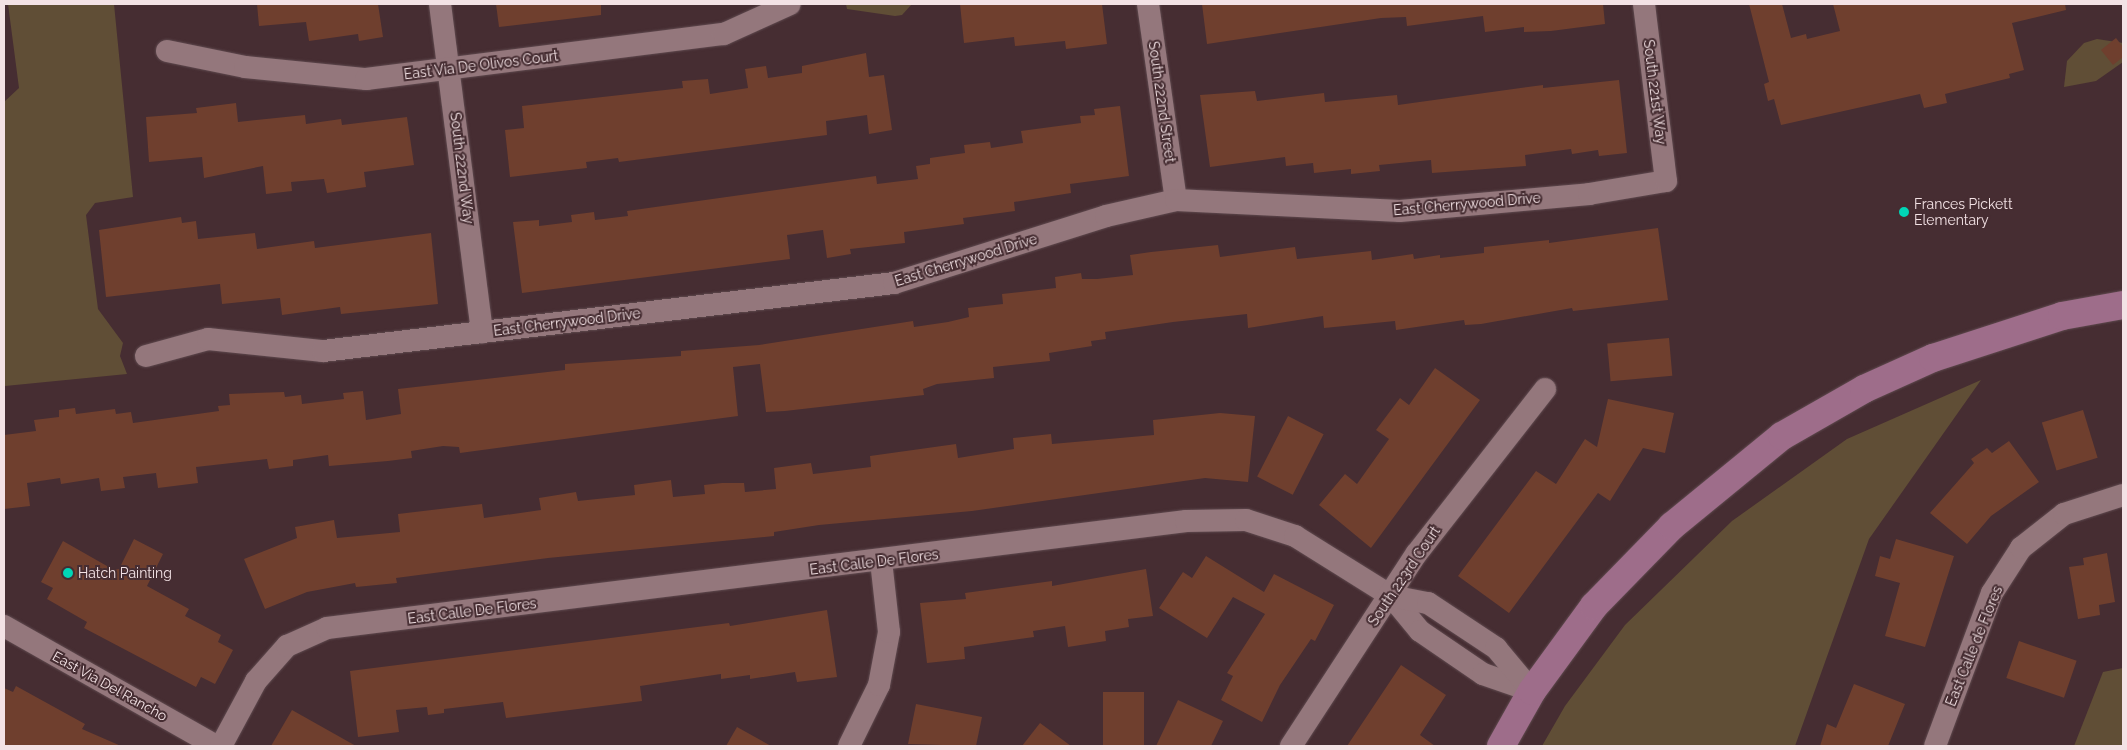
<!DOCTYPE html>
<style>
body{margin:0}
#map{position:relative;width:2127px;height:750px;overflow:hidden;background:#462d32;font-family:Raleway,sans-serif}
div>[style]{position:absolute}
.green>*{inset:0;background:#604e36}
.building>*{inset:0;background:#6f3f2e;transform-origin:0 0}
.roads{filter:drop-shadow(0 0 1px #5f4a4f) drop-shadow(0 0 1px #5f4a4f)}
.street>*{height:22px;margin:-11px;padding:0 11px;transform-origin:11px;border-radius:11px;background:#94777c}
.secondary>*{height:28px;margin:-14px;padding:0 14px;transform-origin:14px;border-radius:14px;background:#9e6d8a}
.dots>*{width:14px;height:14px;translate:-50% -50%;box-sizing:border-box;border:2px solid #462d32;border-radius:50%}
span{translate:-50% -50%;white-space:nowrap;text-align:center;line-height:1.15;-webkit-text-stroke:4px #462d32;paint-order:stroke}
.street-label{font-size:14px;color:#f3e2e5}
.poi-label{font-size:14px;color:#f3e2e5}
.left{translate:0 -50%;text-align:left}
.frame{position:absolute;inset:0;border:5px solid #f3e2e5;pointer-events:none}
</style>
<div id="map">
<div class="green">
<div style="clip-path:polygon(8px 4px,114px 4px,133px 197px,95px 203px,86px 215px,98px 309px,123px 343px,120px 356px,127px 374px,5px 386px,4px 102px,19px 88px)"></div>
<div style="clip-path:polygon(846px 4px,912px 4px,902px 15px,895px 16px,847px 9px)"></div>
<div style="clip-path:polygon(2097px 39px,2123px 43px,2123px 62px,2096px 81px,2064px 87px,2067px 61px,2084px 43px)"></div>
<div style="clip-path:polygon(1981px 380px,1869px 539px,1795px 746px,1542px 746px,1565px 706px,1625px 625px,1732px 521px,1847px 439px)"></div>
<div style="clip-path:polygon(2123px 668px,2123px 746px,2074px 746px,2103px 672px)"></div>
</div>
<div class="building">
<div style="clip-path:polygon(257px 4px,378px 4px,383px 37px,359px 41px,358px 34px,309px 41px,306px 22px,259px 26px)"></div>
<div style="clip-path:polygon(496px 4px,601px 4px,601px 15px,499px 27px)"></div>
<div style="clip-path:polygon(960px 4px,1102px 4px,1107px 44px,1066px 49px,1065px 41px,1015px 46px,1014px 37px,964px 43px)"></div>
<div style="clip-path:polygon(1202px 4px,1603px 4px,1605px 24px,1551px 31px,1524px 32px,1524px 27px,1485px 32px,1483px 16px,1407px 26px,1406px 17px,1381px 18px,1207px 44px)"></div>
<div style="clip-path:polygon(1749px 4px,1782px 4px,1791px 38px,1806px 34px,1807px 39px,1840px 31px,1833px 4px,2065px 4px,2066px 10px,2012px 23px,2024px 70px,2009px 74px,2010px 78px,1945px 94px,1947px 103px,1924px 108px,1920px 94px,1781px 125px,1774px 99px,1768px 101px,1764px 84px,1769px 82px)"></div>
<div style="clip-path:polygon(2116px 38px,2123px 47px,2123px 57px,2113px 65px,2101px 50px)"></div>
<div style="clip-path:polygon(866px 53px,869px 77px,884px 75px,892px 130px,869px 134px,867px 115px,826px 121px,827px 135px,619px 162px,618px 158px,586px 162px,587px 168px,510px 177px,505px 130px,524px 128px,522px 106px,683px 88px,682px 81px,708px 79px,710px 94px,748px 88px,745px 69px,766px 66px,768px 78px,802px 73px,802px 66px)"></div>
<div style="clip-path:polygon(1619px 80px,1627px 153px,1599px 156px,1598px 150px,1572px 154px,1571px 149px,1525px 155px,1526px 166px,1432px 173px,1431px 160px,1379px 165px,1380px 171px,1351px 174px,1351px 169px,1314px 173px,1313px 163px,1286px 166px,1285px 157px,1210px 167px,1200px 95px,1255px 91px,1257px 101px,1324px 93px,1325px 102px,1397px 95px,1398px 105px,1543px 85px,1543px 88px)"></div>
<div style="clip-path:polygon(236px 103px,238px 122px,305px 115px,306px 124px,341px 119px,342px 125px,407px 117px,414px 165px,364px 172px,366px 187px,327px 193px,324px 179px,291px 182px,292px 191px,266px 194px,263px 166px,204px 178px,202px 157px,149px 162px,146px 117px,197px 113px,196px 108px)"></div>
<div style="clip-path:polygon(1120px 106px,1129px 176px,1070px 184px,1071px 193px,1014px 202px,1015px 211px,963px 218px,964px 224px,904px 232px,905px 243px,850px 249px,851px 254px,827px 258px,823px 230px,787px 235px,790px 259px,522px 293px,513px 222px,539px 220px,539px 226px,572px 222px,571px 215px,594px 212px,595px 220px,628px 216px,627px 211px,876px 176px,877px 184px,918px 179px,916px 166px,930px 164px,930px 158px,965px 153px,964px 145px,990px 142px,991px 148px,1023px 143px,1021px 131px,1081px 123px,1080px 116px,1095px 115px,1094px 109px)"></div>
<div style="clip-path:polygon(181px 217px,182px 223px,196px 221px,198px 239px,255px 233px,257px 249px,314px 241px,315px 248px,431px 233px,438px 304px,341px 314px,340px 307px,282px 315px,280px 298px,222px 304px,220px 284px,106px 297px,99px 230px)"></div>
<div style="clip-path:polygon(1658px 228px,1668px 300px,1573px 311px,1572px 308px,1481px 324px,1465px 325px,1464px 320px,1396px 330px,1395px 321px,1324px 328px,1323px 316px,1248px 328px,1247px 314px,1173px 322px,1105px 332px,1106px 339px,1091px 341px,1092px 346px,1049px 353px,1050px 361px,993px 367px,994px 378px,937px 384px,923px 389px,924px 395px,785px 411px,766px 412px,760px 364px,733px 367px,738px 416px,460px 453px,459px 447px,443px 446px,411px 451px,412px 458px,388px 461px,329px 466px,328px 455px,293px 460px,293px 466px,269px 469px,267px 459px,196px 467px,198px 483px,158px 488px,156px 473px,123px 477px,125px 488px,101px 491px,99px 478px,61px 484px,60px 478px,27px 483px,30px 506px,4px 509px,4px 435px,36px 431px,34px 420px,59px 417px,59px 410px,75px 408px,76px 414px,115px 409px,116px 414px,131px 412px,133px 423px,219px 411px,218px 406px,230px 405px,229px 394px,284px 392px,285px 397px,301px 395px,302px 404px,344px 399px,343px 393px,363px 391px,366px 420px,401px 414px,398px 389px,565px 370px,565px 364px,681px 356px,681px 351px,759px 345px,913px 321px,914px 327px,948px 322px,969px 317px,968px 308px,1003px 304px,1002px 294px,1056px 288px,1055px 277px,1081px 273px,1082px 279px,1097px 279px,1133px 275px,1130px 255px,1151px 252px,1218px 245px,1220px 257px,1295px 247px,1297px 259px,1371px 251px,1372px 260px,1413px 254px,1414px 259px,1440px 255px,1440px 258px,1484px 253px,1484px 247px,1549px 240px,1549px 243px)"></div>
<div style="left:1669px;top:338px;width:38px;height:62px;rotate:85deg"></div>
<div style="clip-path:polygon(1435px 368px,1480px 400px,1371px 548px,1319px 505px,1345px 474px,1357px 484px,1389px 439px,1376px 430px,1400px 398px,1409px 405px)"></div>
<div style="clip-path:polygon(1608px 399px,1674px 413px,1665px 453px,1643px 448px,1610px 501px,1598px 493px,1509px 613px,1458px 576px,1536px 471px,1556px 484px,1585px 439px,1597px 447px)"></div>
<div style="left:2083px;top:410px;width:50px;height:43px;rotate:73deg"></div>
<div style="clip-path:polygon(1220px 413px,1255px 416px,1248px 482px,1205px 478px,972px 511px,819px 525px,774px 532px,774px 536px,548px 558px,396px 578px,397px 583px,356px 587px,355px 583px,307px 592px,265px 609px,244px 559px,297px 538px,295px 527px,334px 520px,337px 538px,400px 532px,398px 514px,482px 504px,484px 518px,541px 510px,539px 498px,576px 492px,578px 501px,635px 495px,634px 485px,671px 480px,673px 497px,705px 494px,704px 485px,722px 483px,744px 483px,745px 492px,776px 489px,774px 468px,811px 463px,813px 474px,871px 467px,870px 456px,956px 444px,958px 458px,1014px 449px,1013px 438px,1051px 434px,1052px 444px,1154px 435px,1153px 420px)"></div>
<div style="left:1288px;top:416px;width:40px;height:68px;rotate:27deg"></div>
<div style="clip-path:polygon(2009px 441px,2039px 482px,1991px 516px,1967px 544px,1930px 513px,1974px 463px,1971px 459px,1987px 448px,1992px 453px)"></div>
<div style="clip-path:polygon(134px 539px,163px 554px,147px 586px,189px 609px,185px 616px,221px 635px,218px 642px,233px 650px,215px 684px,201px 677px,196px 687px,84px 628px,87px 622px,47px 599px,53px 588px,41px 582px,63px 541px,114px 570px,119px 569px)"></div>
<div style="clip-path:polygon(1896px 539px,1954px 556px,1925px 647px,1885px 636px,1900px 583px,1875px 576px,1880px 556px,1890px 559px)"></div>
<div style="clip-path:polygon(2107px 553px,2115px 602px,2099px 605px,2100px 615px,2078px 619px,2069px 567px,2084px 565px,2083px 558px)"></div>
<div style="clip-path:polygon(1206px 556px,1264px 592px,1274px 574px,1334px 605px,1315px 641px,1311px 639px,1280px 685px,1262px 722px,1221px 700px,1233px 676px,1227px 673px,1265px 614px,1233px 597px,1207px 638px,1159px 608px,1183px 572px,1192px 578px)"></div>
<div style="clip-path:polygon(1146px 569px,1153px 616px,1128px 619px,1129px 627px,1105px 631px,1106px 641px,1068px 647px,1065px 626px,1033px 631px,1034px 637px,964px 647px,965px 659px,927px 663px,920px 603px,966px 599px,965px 593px,1052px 581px,1052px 586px)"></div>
<div style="clip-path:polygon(827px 610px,837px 677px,797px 682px,795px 672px,750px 679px,750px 675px,721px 679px,721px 674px,640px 686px,642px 701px,506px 718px,503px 702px,444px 709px,444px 713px,428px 715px,427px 707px,396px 710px,399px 732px,358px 737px,350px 671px,729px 623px,730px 626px)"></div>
<div style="left:2019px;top:641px;width:61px;height:39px;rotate:19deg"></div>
<div style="clip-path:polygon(1401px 665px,1446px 695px,1420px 735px,1435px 746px,1347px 746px)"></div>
<div style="clip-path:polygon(1854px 684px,1905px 704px,1888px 746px,1820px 746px,1827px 724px,1836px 728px)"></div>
<div style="clip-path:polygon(16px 686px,85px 724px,82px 729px,121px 746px,4px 746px,4px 688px,13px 692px)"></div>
<div style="left:1103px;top:692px;width:41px;height:54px"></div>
<div style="clip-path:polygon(1178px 700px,1223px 721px,1211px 746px,1156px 746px)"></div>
<div style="clip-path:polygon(916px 704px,982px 717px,976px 746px,908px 744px)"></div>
<div style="clip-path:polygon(292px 710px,356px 746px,271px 746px)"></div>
<div style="clip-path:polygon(1040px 723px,1071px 746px,1022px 746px)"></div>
<div style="clip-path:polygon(737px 727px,771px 746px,726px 746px)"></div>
</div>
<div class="roads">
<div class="street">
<div style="left:440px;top:4px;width:331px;rotate:82.7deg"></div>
<div style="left:1148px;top:4px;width:198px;rotate:81.9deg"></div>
<div style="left:167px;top:51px;width:80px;rotate:11.6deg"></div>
<div style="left:245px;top:67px;width:122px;rotate:5.7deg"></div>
<div style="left:366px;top:79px;width:361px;rotate:-7.2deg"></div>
<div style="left:724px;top:34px;width:72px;rotate:-24.4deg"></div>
<div style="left:146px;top:356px;width:64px;rotate:-15.3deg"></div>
<div style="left:208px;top:339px;width:116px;rotate:6deg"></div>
<div style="left:323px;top:351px;width:575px;rotate:-6.79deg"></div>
<div style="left:894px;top:283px;width:222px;rotate:-17.5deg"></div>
<div style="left:1106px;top:216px;width:72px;rotate:-12.9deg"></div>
<div style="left:1176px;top:200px;width:224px;rotate:2.8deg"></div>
<div style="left:1400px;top:211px;width:190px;rotate:-5.1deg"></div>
<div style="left:1589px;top:194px;width:78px;rotate:-9.6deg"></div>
<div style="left:1666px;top:181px;width:178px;rotate:-97.1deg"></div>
<div style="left:1391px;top:596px;width:45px;rotate:50.4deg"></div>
<div style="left:1420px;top:631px;width:76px;rotate:34.3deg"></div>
<div style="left:1483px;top:674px;width:52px;rotate:19.1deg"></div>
<div style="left:4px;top:626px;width:244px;rotate:29.5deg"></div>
<div style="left:221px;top:746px;width:74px;rotate:-61.7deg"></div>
<div style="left:256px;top:681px;width:47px;rotate:-48.5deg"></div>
<div style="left:287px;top:646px;width:44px;rotate:-24.2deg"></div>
<div style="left:327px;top:628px;width:866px;rotate:-7.1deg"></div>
<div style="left:1186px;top:521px;width:60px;rotate:-1deg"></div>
<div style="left:1246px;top:520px;width:52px;rotate:18.1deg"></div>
<div style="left:1295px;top:536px;width:113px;rotate:32deg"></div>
<div style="left:1391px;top:596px;width:38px;rotate:11deg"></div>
<div style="left:1428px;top:603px;width:82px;rotate:33.5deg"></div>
<div style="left:1496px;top:648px;width:56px;rotate:50.1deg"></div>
<div style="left:849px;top:746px;width:68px;rotate:-63.8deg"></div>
<div style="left:879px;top:685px;width:54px;rotate:-79.3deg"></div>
<div style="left:889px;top:632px;width:71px;rotate:-96.4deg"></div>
<div style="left:1291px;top:746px;width:230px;rotate:-56.9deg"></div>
<div style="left:1417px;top:553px;width:208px;rotate:-52deg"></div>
<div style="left:1935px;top:746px;width:163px;rotate:-69.6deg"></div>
<div style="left:1992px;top:593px;width:54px;rotate:-57.2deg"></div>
<div style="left:2021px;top:548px;width:55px;rotate:-38.3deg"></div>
<div style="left:2064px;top:514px;width:62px;rotate:-17.9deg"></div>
</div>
<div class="secondary">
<div style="left:1501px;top:746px;width:63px;rotate:-60.6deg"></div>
<div style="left:1532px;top:691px;width:105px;rotate:-53.9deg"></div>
<div style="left:1594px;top:606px;width:112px;rotate:-45.7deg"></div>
<div style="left:1672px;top:526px;width:142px;rotate:-39.3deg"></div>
<div style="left:1782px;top:436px;width:95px;rotate:-29.8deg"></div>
<div style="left:1864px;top:389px;width:76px;rotate:-24.2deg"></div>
<div style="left:1933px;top:358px;width:136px;rotate:-18deg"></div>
<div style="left:2062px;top:316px;width:62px;rotate:-10.2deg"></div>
</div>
</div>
<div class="dots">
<div style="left:1904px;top:212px;background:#01d5b6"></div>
<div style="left:68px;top:573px;background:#01d5b6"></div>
</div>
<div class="street-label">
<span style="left:481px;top:65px;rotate:-7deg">East Via De Olivos Court</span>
<span style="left:1655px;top:92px;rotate:83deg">South 221st Way</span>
<span style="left:1162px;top:102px;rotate:82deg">South 222nd Street</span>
<span style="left:462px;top:168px;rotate:83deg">South 222nd Way</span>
<span style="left:1467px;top:204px;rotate:-5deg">East Cherrywood Drive</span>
<span style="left:966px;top:260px;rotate:-17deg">East Cherrywood Drive</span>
<span style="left:567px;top:322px;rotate:-7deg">East Cherrywood Drive</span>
<span style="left:874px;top:562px;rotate:-7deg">East Calle De Flores</span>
<span style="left:1404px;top:576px;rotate:-56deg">South 223rd Court</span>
<span style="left:472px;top:611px;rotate:-7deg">East Calle De Flores</span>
<span style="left:1974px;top:646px;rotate:-68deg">East Calle de Flores</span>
<span style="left:110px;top:686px;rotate:29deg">East Via Del Rancho</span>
</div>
<div class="poi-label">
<span class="left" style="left:1914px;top:212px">Frances Pickett<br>Elementary</span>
<span class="left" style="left:78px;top:573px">Hatch Painting</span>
</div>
<div class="frame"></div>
</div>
